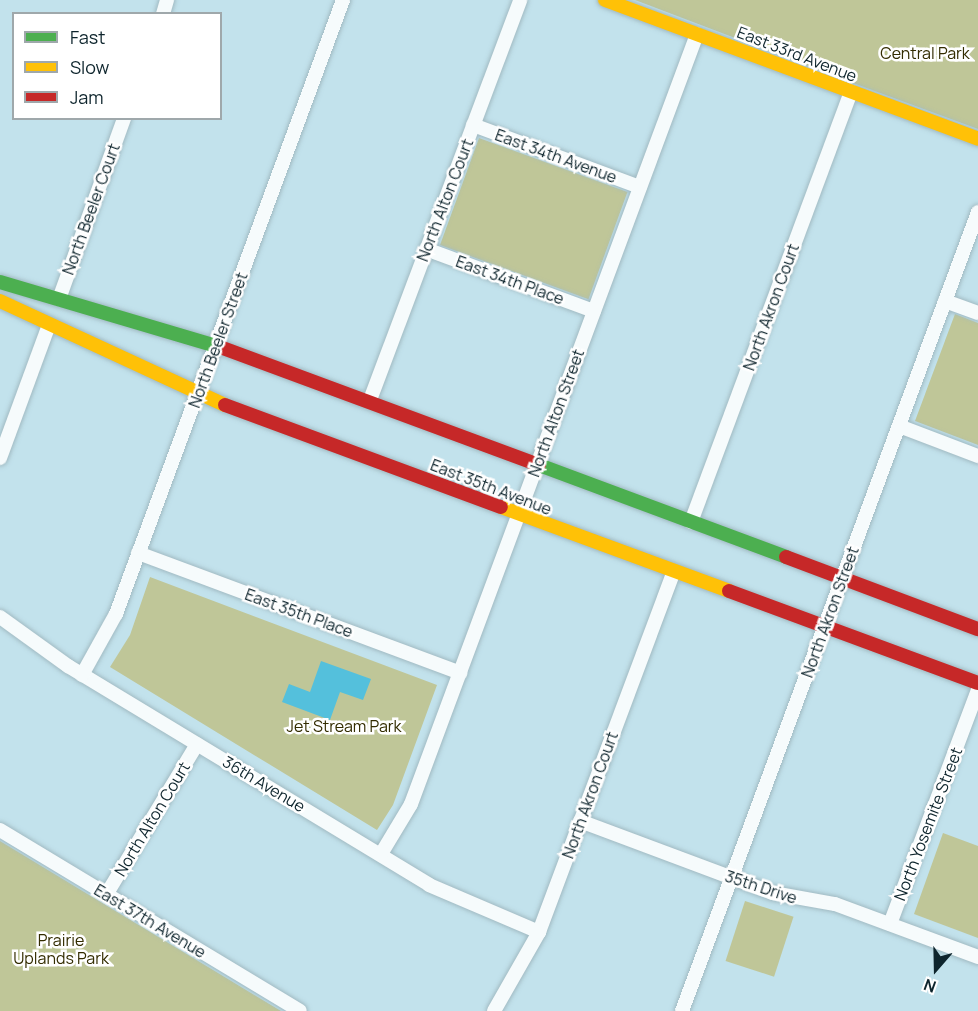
<!DOCTYPE html>
<style>
body{margin:0}
#map{position:relative;width:978px;height:1011px;overflow:hidden;background:#c2e2ec;font-family:Manrope,sans-serif}
div>[style]{position:absolute}
.green>*{inset:0;background:#bfc698;transform-origin:0 0}
.water>*{inset:0;background:#54c0dc}
.roads{filter:drop-shadow(0 0 2px #a1bac2) drop-shadow(0 0 2px #a1bac2)}
.street>*{height:14px;margin:-7px;padding:0 7px;transform-origin:7px;border-radius:7px;background:#f6fbfc}
.fast>*{height:14px;margin:-7px;padding:0 7px;transform-origin:7px;border-radius:7px;background:#4caf50}
.slow>*{height:14px;margin:-7px;padding:0 7px;transform-origin:7px;border-radius:7px;background:#ffc107}
.jam>*{height:14px;margin:-7px;padding:0 7px;transform-origin:7px;border-radius:7px;background:#c62828}
span{translate:-50% -50%;white-space:nowrap;text-align:center;line-height:1.15;-webkit-text-stroke:5px #fff;paint-order:stroke}
.park-label{font-size:16px;color:#332c00}
.street-label{font-size:16px;color:#0e252d}
.legend{position:absolute;left:12px;top:12px;width:210px;height:108px;box-sizing:border-box;background:#fff;border:2px solid #9fa8ab;margin:0;padding:8px 10px;list-style:none;font-size:18px;color:#0e252d}
.legend li{display:flex;align-items:center;gap:12px;height:30px}
.legend b{width:30px;border:2px solid #9fa8ab}
.north{position:absolute;left:906px;top:939px;width:60px;height:60px;-webkit-text-stroke:4px #fff;paint-order:stroke;rotate:200deg;font-size:16px;font-weight:700;line-height:24px;text-align:center;color:#0e252d}
.north::after{content:'';display:block;margin:auto;width:21px;height:27px;background:#0e252d;clip-path:polygon(50% 0,100% 100%,50% 72%,0 100%)}
</style>
<div id="map">
<div class="green">
<div style="clip-path:polygon(635px 0,978px 0,978px 129px,853px 83px)"></div>
<div style="left:479px;top:138px;width:158px;height:114px;rotate:20deg"></div>
<div style="clip-path:polygon(955px 314px,978px 323px,978px 445px,915px 421px)"></div>
<div style="clip-path:polygon(150px 577px,437px 685px,393px 805px,377px 830px,110px 667px,130px 635px)"></div>
<div style="clip-path:polygon(943px 833px,978px 846px,978px 938px,914px 914px)"></div>
<div style="clip-path:polygon(0 841px,281px 1011px,0 1011px)"></div>
<div style="left:745px;top:901px;width:51px;height:63px;rotate:18deg"></div>
</div>
<div class="water">
<div style="clip-path:polygon(321px 661px,371px 679px,363px 700px,340px 692px,330px 720px,282px 702px,289px 684px,310px 692px)"></div>
</div>
<div class="roads">
<div class="street">
<div style="left:163px;top:14px;width:15px;rotate:-74deg"></div>
<div style="left:473px;top:125px;width:178px;rotate:20.4deg"></div>
<div style="left:426px;top:249px;width:179px;rotate:20.3deg"></div>
<div style="left:59px;top:299px;width:192px;rotate:-70.2deg"></div>
<div style="left:945px;top:301px;width:35px;rotate:20deg"></div>
<div style="left:370px;top:400px;width:427px;rotate:-69.4deg"></div>
<div style="left:899px;top:426px;width:85px;rotate:20.8deg"></div>
<div style="left:0;top:458px;width:142px;rotate:-69.8deg"></div>
<div style="left:691px;top:522px;width:459px;rotate:-69.6deg"></div>
<div style="left:138px;top:553px;width:344px;rotate:20.4deg"></div>
<div style="left:0;top:617px;width:84px;rotate:35.8deg"></div>
<div style="left:68px;top:666px;width:422px;rotate:31.2deg"></div>
<div style="left:429px;top:885px;width:120px;rotate:23.1deg"></div>
<div style="left:82px;top:675px;width:70px;rotate:-60.9deg"></div>
<div style="left:116px;top:614px;width:655px;rotate:-69.71deg"></div>
<div style="left:580px;top:821px;width:206px;rotate:20.5deg"></div>
<div style="left:773px;top:893px;width:63px;rotate:10.1deg"></div>
<div style="left:835px;top:904px;width:153px;rotate:20.3deg"></div>
<div style="left:0;top:830px;width:350px;rotate:31.1deg"></div>
<div style="left:381px;top:854px;width:58px;rotate:-59deg"></div>
<div style="left:411px;top:804px;width:821px;rotate:-69.62deg"></div>
<div style="left:106px;top:895px;width:176px;rotate:-58.9deg"></div>
<div style="left:890px;top:924px;width:250px;rotate:-69.4deg"></div>
<div style="left:494px;top:1011px;width:91px;rotate:-60.3deg"></div>
<div style="left:539px;top:932px;width:383px;rotate:-69.5deg"></div>
<div style="left:682px;top:1011px;width:852px;rotate:-69.67deg"></div>
</div>
<div class="fast">
<div style="left:0;top:282px;width:229px;rotate:16.5deg"></div>
<div style="left:539px;top:465px;width:264px;rotate:20.4deg"></div>
</div>
<div class="slow">
<div style="left:605px;top:0;width:398px;rotate:20.4deg"></div>
<div style="left:0;top:301px;width:248px;rotate:24.8deg"></div>
<div style="left:501px;top:507px;width:243px;rotate:20.2deg"></div>
</div>
<div class="jam">
<div style="left:220px;top:347px;width:340px;rotate:20.3deg"></div>
<div style="left:225px;top:405px;width:294px;rotate:20.3deg"></div>
<div style="left:786px;top:557px;width:205px;rotate:20.6deg"></div>
<div style="left:729px;top:591px;width:265px;rotate:20.3deg"></div>
</div>
</div>
<div class="park-label">
<span style="left:925px;top:53px">Central Park</span>
<span style="left:344px;top:726px">Jet Stream Park</span>
<span style="left:61px;top:949px">Prairie<br>Uplands Park</span>
</div>
<div class="street-label">
<span style="left:797px;top:54px;rotate:21deg">East 33rd Avenue</span>
<span style="left:556px;top:156px;rotate:20deg">East 34th Avenue</span>
<span style="left:445px;top:200px;rotate:-69deg">North Alton Court</span>
<span style="left:91px;top:209px;rotate:-70deg">North Beeler Court</span>
<span style="left:510px;top:280px;rotate:20deg">East 34th Place</span>
<span style="left:771px;top:307px;rotate:-70deg">North Akron Court</span>
<span style="left:218px;top:340px;rotate:-70deg">North Beeler Street</span>
<span style="left:556px;top:413px;rotate:-70deg">North Alton Street</span>
<span style="left:491px;top:487px;rotate:21deg">East 35th Avenue</span>
<span style="left:830px;top:612px;rotate:-70deg">North Akron Street</span>
<span style="left:299px;top:613px;rotate:20deg">East 35th Place</span>
<span style="left:264px;top:784px;rotate:31deg">36th Avenue</span>
<span style="left:590px;top:795px;rotate:-70deg">North Akron Court</span>
<span style="left:152px;top:819px;rotate:-59deg">North Alton Court</span>
<span style="left:928px;top:824px;rotate:-69deg">North Yosemite Street</span>
<span style="left:761px;top:887px;rotate:18deg">35th Drive</span>
<span style="left:150px;top:921px;rotate:31deg">East 37th Avenue</span>
</div>
<ul class="legend">
<li><b style="height:8px;background:#4caf50"></b>Fast</li>
<li><b style="height:8px;background:#ffc107"></b>Slow</li>
<li><b style="height:8px;background:#c62828"></b>Jam</li>
</ul>
<div class="north">N</div>
</div>
